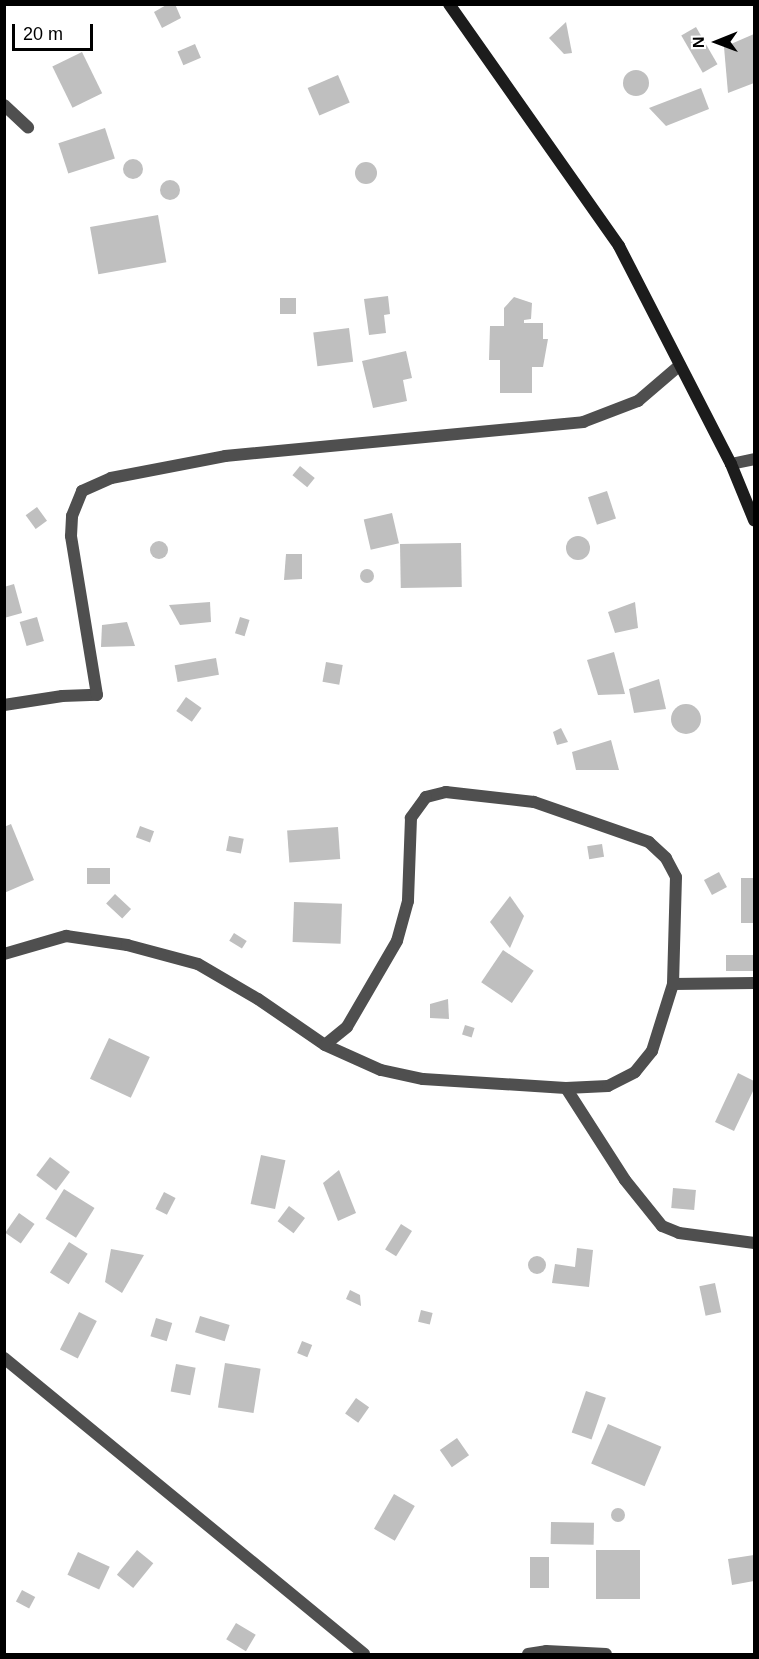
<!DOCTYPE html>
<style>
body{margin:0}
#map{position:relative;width:759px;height:1659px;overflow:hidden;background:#fff;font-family:Helvetica,sans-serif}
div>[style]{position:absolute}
.building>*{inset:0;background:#bfbfbf;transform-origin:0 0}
.round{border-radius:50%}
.street>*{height:12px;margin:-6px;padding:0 6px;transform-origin:6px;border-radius:6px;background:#4f4f4f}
.secondary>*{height:12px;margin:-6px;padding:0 6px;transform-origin:6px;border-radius:6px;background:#1c1c1c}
span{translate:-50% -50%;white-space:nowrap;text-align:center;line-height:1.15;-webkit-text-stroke:4.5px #fff;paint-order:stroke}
.frame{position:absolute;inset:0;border:6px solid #000;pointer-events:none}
.north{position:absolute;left:687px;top:12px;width:60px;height:60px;-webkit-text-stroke:4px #fff;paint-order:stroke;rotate:269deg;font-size:16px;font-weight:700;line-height:24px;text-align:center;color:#000}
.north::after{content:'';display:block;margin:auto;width:21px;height:27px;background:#000;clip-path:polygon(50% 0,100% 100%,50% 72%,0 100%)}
.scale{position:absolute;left:12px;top:24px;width:81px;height:27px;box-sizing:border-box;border:3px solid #000;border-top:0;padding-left:8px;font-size:18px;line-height:21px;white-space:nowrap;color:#000;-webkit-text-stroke:4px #fff;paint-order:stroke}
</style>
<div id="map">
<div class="building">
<div style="clip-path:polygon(168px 4px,175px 4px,181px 18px,162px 28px,154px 12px)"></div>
<div style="clip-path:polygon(566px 22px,572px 53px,564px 54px,549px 38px)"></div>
<div style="left:696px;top:27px;width:43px;height:17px;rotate:60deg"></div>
<div style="clip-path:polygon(754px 34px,754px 83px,728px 93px,724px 47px)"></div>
<div style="left:195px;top:44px;width:15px;height:19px;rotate:67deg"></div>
<div style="left:82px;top:52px;width:46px;height:33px;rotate:64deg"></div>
<div class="round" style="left:623px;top:70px;width:26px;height:26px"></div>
<div style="left:338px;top:75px;width:30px;height:33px;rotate:67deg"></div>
<div style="clip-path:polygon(701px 88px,709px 109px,666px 126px,649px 108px)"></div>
<div style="left:105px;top:128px;width:32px;height:49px;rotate:72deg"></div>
<div class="round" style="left:123px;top:159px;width:20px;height:20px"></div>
<div class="round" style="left:355px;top:162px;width:22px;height:22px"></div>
<div class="round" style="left:160px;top:180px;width:20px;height:20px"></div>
<div style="left:158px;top:215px;width:48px;height:69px;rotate:80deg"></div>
<div style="clip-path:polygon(388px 296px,390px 314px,384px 315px,386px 333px,369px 335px,364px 299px)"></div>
<div style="clip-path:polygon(514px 297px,532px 303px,531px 319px,524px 320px,524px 323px,543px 323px,543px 339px,548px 339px,543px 367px,532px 367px,532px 393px,500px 393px,500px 360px,489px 360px,490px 326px,504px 326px,504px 308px)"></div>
<div style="left:280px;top:298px;width:16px;height:16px"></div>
<div style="left:349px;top:328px;width:34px;height:36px;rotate:83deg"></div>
<div style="clip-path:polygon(406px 351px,412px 378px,403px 380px,407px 401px,373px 408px,362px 361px)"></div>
<div style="left:300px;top:466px;width:19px;height:12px;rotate:39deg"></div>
<div style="left:607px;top:491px;width:29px;height:20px;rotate:72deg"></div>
<div style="left:37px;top:507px;width:17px;height:14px;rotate:54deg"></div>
<div style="left:392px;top:513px;width:31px;height:29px;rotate:77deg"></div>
<div class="round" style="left:566px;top:536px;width:24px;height:24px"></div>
<div class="round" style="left:150px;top:541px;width:18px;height:18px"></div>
<div style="left:461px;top:543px;width:44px;height:61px;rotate:89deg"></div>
<div style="clip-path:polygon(286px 554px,302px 554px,302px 579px,284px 580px)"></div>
<div class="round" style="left:360px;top:569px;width:14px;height:14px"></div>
<div style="clip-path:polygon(14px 584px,22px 613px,4px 618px,4px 587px)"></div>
<div style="clip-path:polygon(210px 602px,211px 622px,180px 625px,169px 605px)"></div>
<div style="clip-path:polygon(635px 602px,638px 628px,615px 633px,608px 612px)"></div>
<div style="left:37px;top:617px;width:25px;height:18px;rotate:74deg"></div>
<div style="left:240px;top:617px;width:10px;height:17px;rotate:17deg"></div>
<div style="clip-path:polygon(127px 622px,135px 646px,101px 647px,102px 625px)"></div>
<div style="clip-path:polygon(614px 652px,625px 694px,598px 695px,587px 660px)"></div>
<div style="left:216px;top:658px;width:17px;height:42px;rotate:80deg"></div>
<div style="left:326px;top:662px;width:17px;height:20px;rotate:10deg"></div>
<div style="clip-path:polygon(659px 679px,666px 709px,634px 713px,629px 689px)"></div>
<div style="left:186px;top:697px;width:19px;height:17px;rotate:35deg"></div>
<div class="round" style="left:671px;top:704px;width:30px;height:30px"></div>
<div style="clip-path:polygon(561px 728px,568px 742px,557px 745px,553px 732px)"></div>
<div style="clip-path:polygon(611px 740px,619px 770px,576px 770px,572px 752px)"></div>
<div style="clip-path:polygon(11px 824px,34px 880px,4px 893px,4px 827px)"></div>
<div style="left:140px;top:826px;width:15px;height:12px;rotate:20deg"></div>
<div style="left:338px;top:827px;width:32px;height:51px;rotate:86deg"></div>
<div style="left:229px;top:836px;width:15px;height:15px;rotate:11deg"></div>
<div style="left:602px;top:844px;width:13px;height:15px;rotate:81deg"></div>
<div style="left:87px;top:868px;width:23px;height:16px"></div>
<div style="left:719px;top:872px;width:17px;height:17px;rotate:62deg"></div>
<div style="left:741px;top:878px;width:13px;height:45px"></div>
<div style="left:115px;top:894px;width:22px;height:13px;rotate:43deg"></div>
<div style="clip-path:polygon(510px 896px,524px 916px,510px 948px,490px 922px)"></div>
<div style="left:294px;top:902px;width:48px;height:40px;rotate:2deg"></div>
<div style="left:234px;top:933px;width:15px;height:9px;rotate:32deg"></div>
<div style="left:503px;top:950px;width:37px;height:39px;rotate:34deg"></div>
<div style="left:754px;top:955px;width:16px;height:28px;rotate:90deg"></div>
<div style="clip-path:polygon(448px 999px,449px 1019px,430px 1018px,430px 1004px)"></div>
<div style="left:465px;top:1025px;width:10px;height:10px;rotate:17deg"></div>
<div style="left:109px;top:1038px;width:45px;height:45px;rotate:25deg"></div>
<div style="clip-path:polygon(738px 1073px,754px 1081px,754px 1089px,734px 1131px,715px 1122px)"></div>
<div style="left:261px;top:1155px;width:25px;height:50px;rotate:12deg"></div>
<div style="left:50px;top:1157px;width:25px;height:23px;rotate:37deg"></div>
<div style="clip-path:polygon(339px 1170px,356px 1213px,338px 1221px,323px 1183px)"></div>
<div style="left:673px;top:1188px;width:23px;height:20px;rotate:5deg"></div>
<div style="left:64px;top:1189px;width:36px;height:35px;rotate:32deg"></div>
<div style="left:164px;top:1192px;width:13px;height:19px;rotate:27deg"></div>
<div style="left:289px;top:1206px;width:20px;height:19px;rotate:37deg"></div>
<div style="left:19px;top:1213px;width:19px;height:24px;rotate:35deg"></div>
<div style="left:401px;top:1224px;width:13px;height:30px;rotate:32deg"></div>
<div style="left:69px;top:1242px;width:22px;height:36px;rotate:32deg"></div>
<div style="clip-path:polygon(577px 1248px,593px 1250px,589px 1287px,552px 1283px,555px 1264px,575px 1267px)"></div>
<div style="clip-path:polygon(111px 1249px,144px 1255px,122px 1293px,105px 1282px)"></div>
<div class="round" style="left:528px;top:1256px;width:18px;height:18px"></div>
<div style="left:715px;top:1283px;width:30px;height:16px;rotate:78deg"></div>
<div style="clip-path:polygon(350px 1290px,360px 1295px,361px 1306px,346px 1299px)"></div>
<div style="left:421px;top:1310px;width:12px;height:12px;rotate:14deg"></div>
<div style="left:79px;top:1312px;width:20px;height:42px;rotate:27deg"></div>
<div style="left:200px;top:1316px;width:31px;height:17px;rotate:17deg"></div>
<div style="left:156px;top:1318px;width:17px;height:19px;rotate:17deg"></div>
<div style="left:302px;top:1341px;width:11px;height:13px;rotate:22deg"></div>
<div style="left:225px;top:1363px;width:36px;height:45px;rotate:9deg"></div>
<div style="left:176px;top:1364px;width:20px;height:28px;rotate:11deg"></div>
<div style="left:586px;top:1391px;width:21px;height:44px;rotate:19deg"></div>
<div style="left:356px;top:1398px;width:16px;height:19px;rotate:35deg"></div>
<div style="left:608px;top:1424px;width:58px;height:43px;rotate:23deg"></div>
<div style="left:457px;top:1438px;width:21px;height:21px;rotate:55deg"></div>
<div style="left:394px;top:1494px;width:24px;height:40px;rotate:30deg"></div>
<div class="round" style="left:611px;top:1508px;width:14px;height:14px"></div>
<div style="left:551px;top:1522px;width:43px;height:22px;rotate:1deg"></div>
<div style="left:137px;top:1550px;width:21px;height:32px;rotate:39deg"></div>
<div style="left:596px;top:1550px;width:44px;height:49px"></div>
<div style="left:78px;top:1552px;width:35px;height:25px;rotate:25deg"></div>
<div style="clip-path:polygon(754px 1555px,754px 1581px,732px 1585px,728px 1559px)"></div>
<div style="left:549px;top:1557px;width:31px;height:19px;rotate:90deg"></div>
<div style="left:22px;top:1590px;width:15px;height:13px;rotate:28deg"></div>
<div style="left:236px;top:1623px;width:23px;height:19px;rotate:31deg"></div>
</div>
<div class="street">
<div style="left:4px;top:105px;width:33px;rotate:43deg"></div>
<div style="left:731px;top:464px;width:24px;rotate:-12deg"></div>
<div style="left:4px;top:705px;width:59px;rotate:-8.8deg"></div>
<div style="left:62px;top:696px;width:35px;rotate:-2deg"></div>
<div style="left:97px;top:695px;width:161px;rotate:-99.3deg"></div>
<div style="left:71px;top:536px;width:20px;rotate:-87deg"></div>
<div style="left:72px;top:516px;width:27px;rotate:-68deg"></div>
<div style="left:82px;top:491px;width:32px;rotate:-24deg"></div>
<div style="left:111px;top:478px;width:116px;rotate:-10.9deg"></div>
<div style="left:225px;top:456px;width:360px;rotate:-5.4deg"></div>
<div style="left:583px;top:422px;width:59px;rotate:-20.9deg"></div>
<div style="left:638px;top:401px;width:55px;rotate:-40.6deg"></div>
<div style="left:4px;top:954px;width:65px;rotate:-16.2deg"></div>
<div style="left:66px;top:936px;width:62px;rotate:8.4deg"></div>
<div style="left:127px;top:945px;width:73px;rotate:15deg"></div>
<div style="left:198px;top:964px;width:69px;rotate:30.3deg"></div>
<div style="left:258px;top:999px;width:81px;rotate:34.5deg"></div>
<div style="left:325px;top:1045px;width:61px;rotate:24.1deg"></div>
<div style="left:381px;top:1070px;width:43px;rotate:12.1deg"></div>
<div style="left:423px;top:1079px;width:143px;rotate:3.6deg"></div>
<div style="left:566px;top:1088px;width:42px;rotate:-2.7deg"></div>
<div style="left:608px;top:1086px;width:30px;rotate:-27deg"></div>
<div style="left:635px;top:1072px;width:27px;rotate:-51deg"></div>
<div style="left:652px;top:1051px;width:70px;rotate:-72.6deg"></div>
<div style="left:673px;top:984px;width:107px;rotate:-88.4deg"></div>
<div style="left:676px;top:877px;width:21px;rotate:-118deg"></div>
<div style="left:666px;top:858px;width:23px;rotate:-137deg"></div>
<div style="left:649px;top:842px;width:122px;rotate:-160.8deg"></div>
<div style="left:534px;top:802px;width:89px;rotate:-173.5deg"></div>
<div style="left:446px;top:792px;width:21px;rotate:166deg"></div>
<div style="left:426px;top:797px;width:26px;rotate:126deg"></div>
<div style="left:411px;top:818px;width:83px;rotate:92.1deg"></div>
<div style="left:408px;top:901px;width:41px;rotate:105.4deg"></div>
<div style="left:397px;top:941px;width:99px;rotate:120.2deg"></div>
<div style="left:347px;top:1027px;width:28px;rotate:141deg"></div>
<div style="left:673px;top:984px;width:81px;rotate:-0.7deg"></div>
<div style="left:566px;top:1088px;width:109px;rotate:57.3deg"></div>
<div style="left:625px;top:1180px;width:59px;rotate:51.2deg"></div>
<div style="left:662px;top:1226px;width:18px;rotate:22deg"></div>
<div style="left:679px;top:1233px;width:76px;rotate:7.6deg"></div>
<div style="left:4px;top:1358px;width:466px;rotate:39.4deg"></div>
<div style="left:528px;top:1654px;width:18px;rotate:-9deg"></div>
<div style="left:546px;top:1651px;width:60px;rotate:2.9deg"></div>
</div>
<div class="secondary">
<div style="left:449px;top:4px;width:296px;rotate:54.9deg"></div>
<div style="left:619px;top:246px;width:245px;rotate:62.8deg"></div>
<div style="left:731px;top:464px;width:61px;rotate:67.7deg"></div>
</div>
<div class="frame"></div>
<div class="north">N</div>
<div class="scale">20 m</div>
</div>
